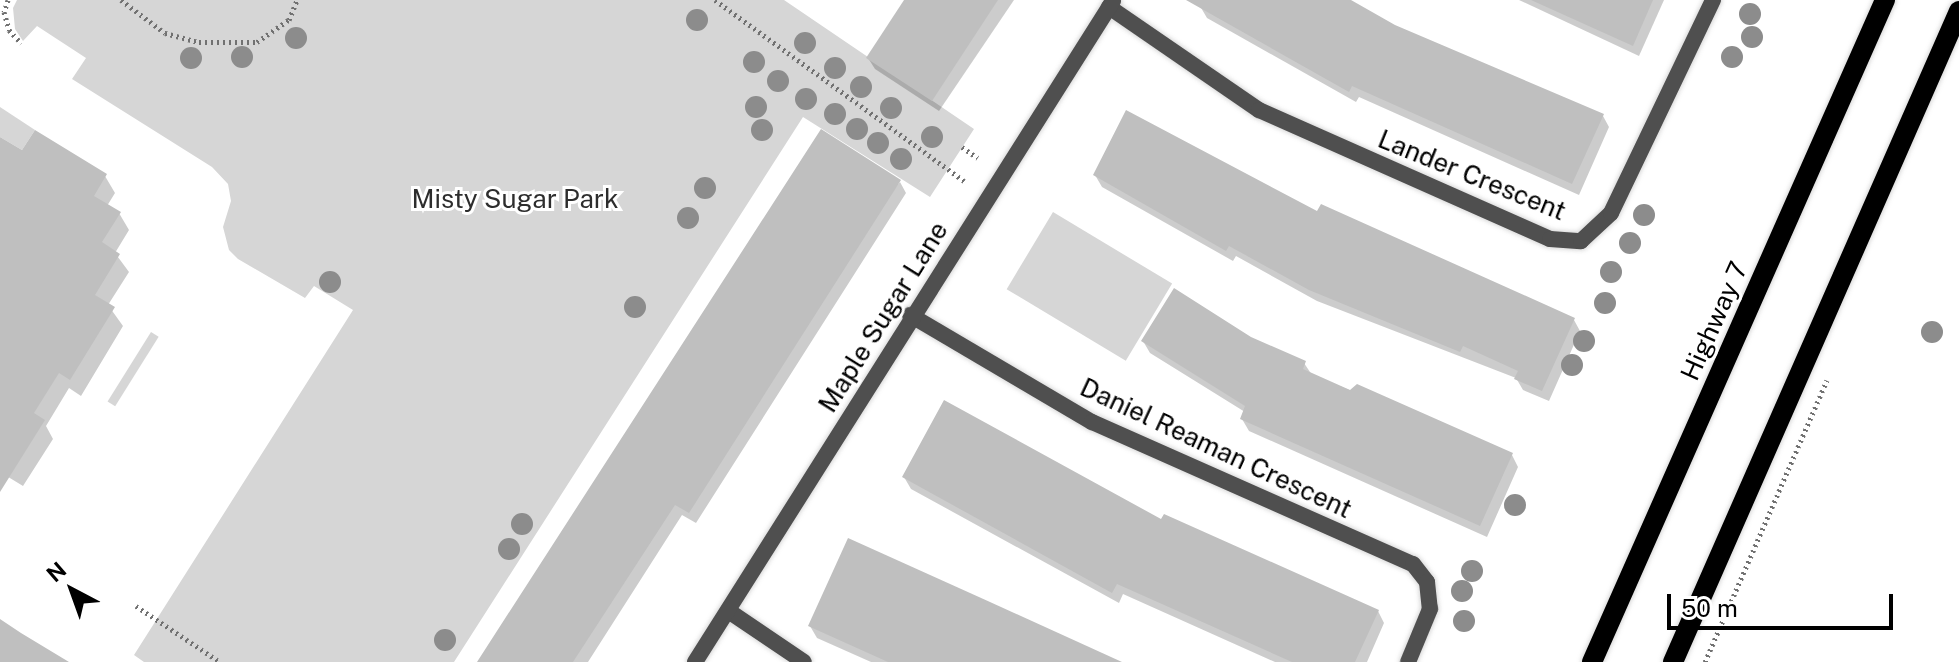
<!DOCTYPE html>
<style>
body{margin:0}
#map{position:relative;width:1959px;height:662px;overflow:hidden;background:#fff;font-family:"Public Sans",sans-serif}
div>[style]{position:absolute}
.green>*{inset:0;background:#d6d6d6;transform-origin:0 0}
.shadow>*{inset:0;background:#0003}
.building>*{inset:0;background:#bfbfbf}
.path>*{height:5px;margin-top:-2.5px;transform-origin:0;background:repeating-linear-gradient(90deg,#717171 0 2px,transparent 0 6px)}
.roads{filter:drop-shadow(0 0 2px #dbdbdb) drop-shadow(0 0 2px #dbdbdb)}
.street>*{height:16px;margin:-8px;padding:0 8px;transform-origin:8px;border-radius:8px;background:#4f4f4f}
.primary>*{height:20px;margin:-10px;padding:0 10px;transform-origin:10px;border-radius:10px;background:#000}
.trees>*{width:22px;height:22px;margin:-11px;border-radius:50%;background:#8c8c8c}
span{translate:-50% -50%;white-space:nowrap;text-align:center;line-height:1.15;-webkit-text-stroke:6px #fff;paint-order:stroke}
.street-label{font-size:26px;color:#000}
.park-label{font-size:26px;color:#2d2d2d}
.north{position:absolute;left:32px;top:550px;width:80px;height:80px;-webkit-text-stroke:6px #fff;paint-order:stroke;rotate:319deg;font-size:22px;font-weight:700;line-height:32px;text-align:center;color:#000}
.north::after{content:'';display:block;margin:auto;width:28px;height:36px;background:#000;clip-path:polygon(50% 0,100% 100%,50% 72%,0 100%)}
.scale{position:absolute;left:1667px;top:594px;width:226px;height:36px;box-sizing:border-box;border:4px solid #000;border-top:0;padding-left:10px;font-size:24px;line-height:28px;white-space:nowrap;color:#000;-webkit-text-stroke:6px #fff;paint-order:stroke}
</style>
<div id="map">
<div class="green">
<div style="clip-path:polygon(17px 0,784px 0,974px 129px,930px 197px,803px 117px,454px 662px,144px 662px,134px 655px,353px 310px,314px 286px,305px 298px,238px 259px,229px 250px,223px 227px,231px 201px,228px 184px,212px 167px,72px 79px,86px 58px,37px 26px,23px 41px,15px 29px,13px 8px)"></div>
<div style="clip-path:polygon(0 107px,35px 130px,22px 150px,0 137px)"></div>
<div style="left:1053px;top:212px;width:139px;height:90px;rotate:31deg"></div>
<div style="left:151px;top:332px;width:9px;height:82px;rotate:32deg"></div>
</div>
<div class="shadow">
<div style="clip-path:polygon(906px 0,1014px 0,939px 111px,875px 69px,868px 58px)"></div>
<div style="clip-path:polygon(1203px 0,1347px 0,1394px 27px,1603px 116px,1609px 127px,1579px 195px,1359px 97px,1356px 102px,1207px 18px,1200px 6px)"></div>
<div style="clip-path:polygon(1519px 0,1664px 0,1639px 56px)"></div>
<div style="clip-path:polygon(0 139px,23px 153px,105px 176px,115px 193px,107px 206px,119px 213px,129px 230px,115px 253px,129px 272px,108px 305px,123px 326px,81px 396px,69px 388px,46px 426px,53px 439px,23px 486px,0 472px)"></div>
<div style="clip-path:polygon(1095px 175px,1318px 214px,1574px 320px,1580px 331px,1549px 401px,1523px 390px,1516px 378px,1317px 301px,1236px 256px,1233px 261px,1102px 187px)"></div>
<div style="clip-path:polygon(900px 182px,906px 193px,696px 523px,682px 515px,588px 662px,480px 662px)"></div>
<div style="clip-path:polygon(1250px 339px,1304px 363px,1312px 375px,1512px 455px,1518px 467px,1487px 537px,1249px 431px,1242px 419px,1245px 412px,1150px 353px,1143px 341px)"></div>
<div style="clip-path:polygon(904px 477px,1378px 611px,1384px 623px,1367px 662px,1275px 662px,1123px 594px,1119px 603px,911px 489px)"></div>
<div style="clip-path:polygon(810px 626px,1119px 662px,871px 662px,817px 638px)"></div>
</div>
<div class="building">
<div style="clip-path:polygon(904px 0,998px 0,932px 101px,866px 58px)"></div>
<div style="clip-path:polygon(1186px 0,1351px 0,1395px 25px,1604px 114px,1572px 184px,1352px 86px,1349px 92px)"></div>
<div style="clip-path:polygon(1531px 0,1653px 0,1633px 46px)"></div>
<div style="clip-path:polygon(1126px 110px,1317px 211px,1321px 204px,1575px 318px,1542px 391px,1514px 379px,1518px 371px,1463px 346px,1460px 352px,1309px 290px,1229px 246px,1226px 251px,1093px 175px)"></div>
<div style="clip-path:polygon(821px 129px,901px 180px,689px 513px,675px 505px,573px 662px,477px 662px)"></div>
<div style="clip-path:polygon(35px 130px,107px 174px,94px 196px,121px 212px,102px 242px,120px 254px,95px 295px,115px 307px,70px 380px,59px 373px,34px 413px,45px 420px,0 492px,0 137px,22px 150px)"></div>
<div style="clip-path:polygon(1174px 288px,1251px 337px,1306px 361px,1303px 369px,1350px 390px,1357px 384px,1513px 453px,1480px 526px,1240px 419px,1245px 406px,1141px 341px)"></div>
<div style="clip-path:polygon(944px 400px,1161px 519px,1164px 514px,1379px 610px,1355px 662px,1292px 662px,1117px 584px,1112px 593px,902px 477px)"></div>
<div style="clip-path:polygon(848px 538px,990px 602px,1122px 662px,888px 662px,808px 626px)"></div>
<div style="clip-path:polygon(0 619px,21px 633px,69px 662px,0 662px)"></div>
</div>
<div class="path">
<div style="left:8px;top:0;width:13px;rotate:108deg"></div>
<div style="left:4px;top:12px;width:19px;rotate:74deg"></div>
<div style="left:9px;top:30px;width:18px;rotate:47deg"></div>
<div style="left:121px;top:0;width:55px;rotate:36.9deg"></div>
<div style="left:165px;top:33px;width:35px;rotate:15deg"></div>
<div style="left:199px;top:42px;width:58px"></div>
<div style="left:257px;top:42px;width:39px;rotate:-35deg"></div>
<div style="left:289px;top:20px;width:22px;rotate:-68deg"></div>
<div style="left:715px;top:0;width:308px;rotate:36deg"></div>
<div style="left:962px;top:147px;width:19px;rotate:35deg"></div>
<div style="left:136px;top:606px;width:101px;rotate:33.7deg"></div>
<div style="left:1705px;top:662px;width:307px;rotate:-66.6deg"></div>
</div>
<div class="roads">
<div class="street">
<div style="left:1109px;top:7px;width:182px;rotate:34.5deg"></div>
<div style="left:1259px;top:110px;width:318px;rotate:23.9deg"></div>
<div style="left:1550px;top:239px;width:31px;rotate:4deg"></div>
<div style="left:1581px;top:241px;width:41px;rotate:-43deg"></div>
<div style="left:1611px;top:213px;width:236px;rotate:-64.4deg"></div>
<div style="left:910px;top:315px;width:211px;rotate:30.5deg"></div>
<div style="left:1092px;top:422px;width:351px;rotate:23.9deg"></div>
<div style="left:1413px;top:564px;width:23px;rotate:52deg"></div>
<div style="left:1427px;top:582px;width:27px;rotate:84deg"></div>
<div style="left:1430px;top:609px;width:57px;rotate:112.5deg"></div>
<div style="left:730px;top:612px;width:89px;rotate:34deg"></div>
<div style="left:695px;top:662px;width:782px;rotate:-57.69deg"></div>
</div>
<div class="primary">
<div style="left:1592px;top:662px;width:724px;rotate:-66.13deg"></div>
<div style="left:1673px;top:662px;width:711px;rotate:-66.28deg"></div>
</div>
</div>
<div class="trees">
<div style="left:1750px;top:14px"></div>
<div style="left:697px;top:20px"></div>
<div style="left:1752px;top:37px"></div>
<div style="left:296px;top:38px"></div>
<div style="left:805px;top:43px"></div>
<div style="left:242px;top:57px"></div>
<div style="left:1732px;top:57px"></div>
<div style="left:191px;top:58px"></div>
<div style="left:754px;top:62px"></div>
<div style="left:835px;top:68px"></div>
<div style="left:778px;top:81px"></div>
<div style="left:861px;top:87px"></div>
<div style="left:806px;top:99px"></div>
<div style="left:756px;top:107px"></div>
<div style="left:891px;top:108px"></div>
<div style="left:835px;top:114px"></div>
<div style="left:857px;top:129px"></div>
<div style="left:762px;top:130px"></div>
<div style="left:932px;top:137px"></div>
<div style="left:878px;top:143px"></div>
<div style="left:901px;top:159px"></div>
<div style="left:705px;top:188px"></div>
<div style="left:1644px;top:215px"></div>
<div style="left:688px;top:218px"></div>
<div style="left:1630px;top:243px"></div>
<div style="left:1611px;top:272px"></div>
<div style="left:330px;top:282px"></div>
<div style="left:1605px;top:303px"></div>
<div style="left:635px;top:307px"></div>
<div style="left:1932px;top:332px"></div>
<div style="left:1584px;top:341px"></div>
<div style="left:1572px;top:365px"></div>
<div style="left:1515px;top:505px"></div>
<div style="left:522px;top:524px"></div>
<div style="left:509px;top:549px"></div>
<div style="left:1472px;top:571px"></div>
<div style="left:1462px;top:591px"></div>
<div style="left:1464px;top:621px"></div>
<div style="left:445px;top:640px"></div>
</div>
<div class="street-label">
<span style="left:1472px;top:175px;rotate:22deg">Lander Crescent</span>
<span style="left:883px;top:317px;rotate:-58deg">Maple Sugar Lane</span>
<span style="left:1714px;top:321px;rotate:-66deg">Highway 7</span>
<span style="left:1216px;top:448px;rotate:25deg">Daniel Reaman Crescent</span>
</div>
<div class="park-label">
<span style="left:515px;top:199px">Misty Sugar Park</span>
</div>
<div class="north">N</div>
<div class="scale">50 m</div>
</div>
